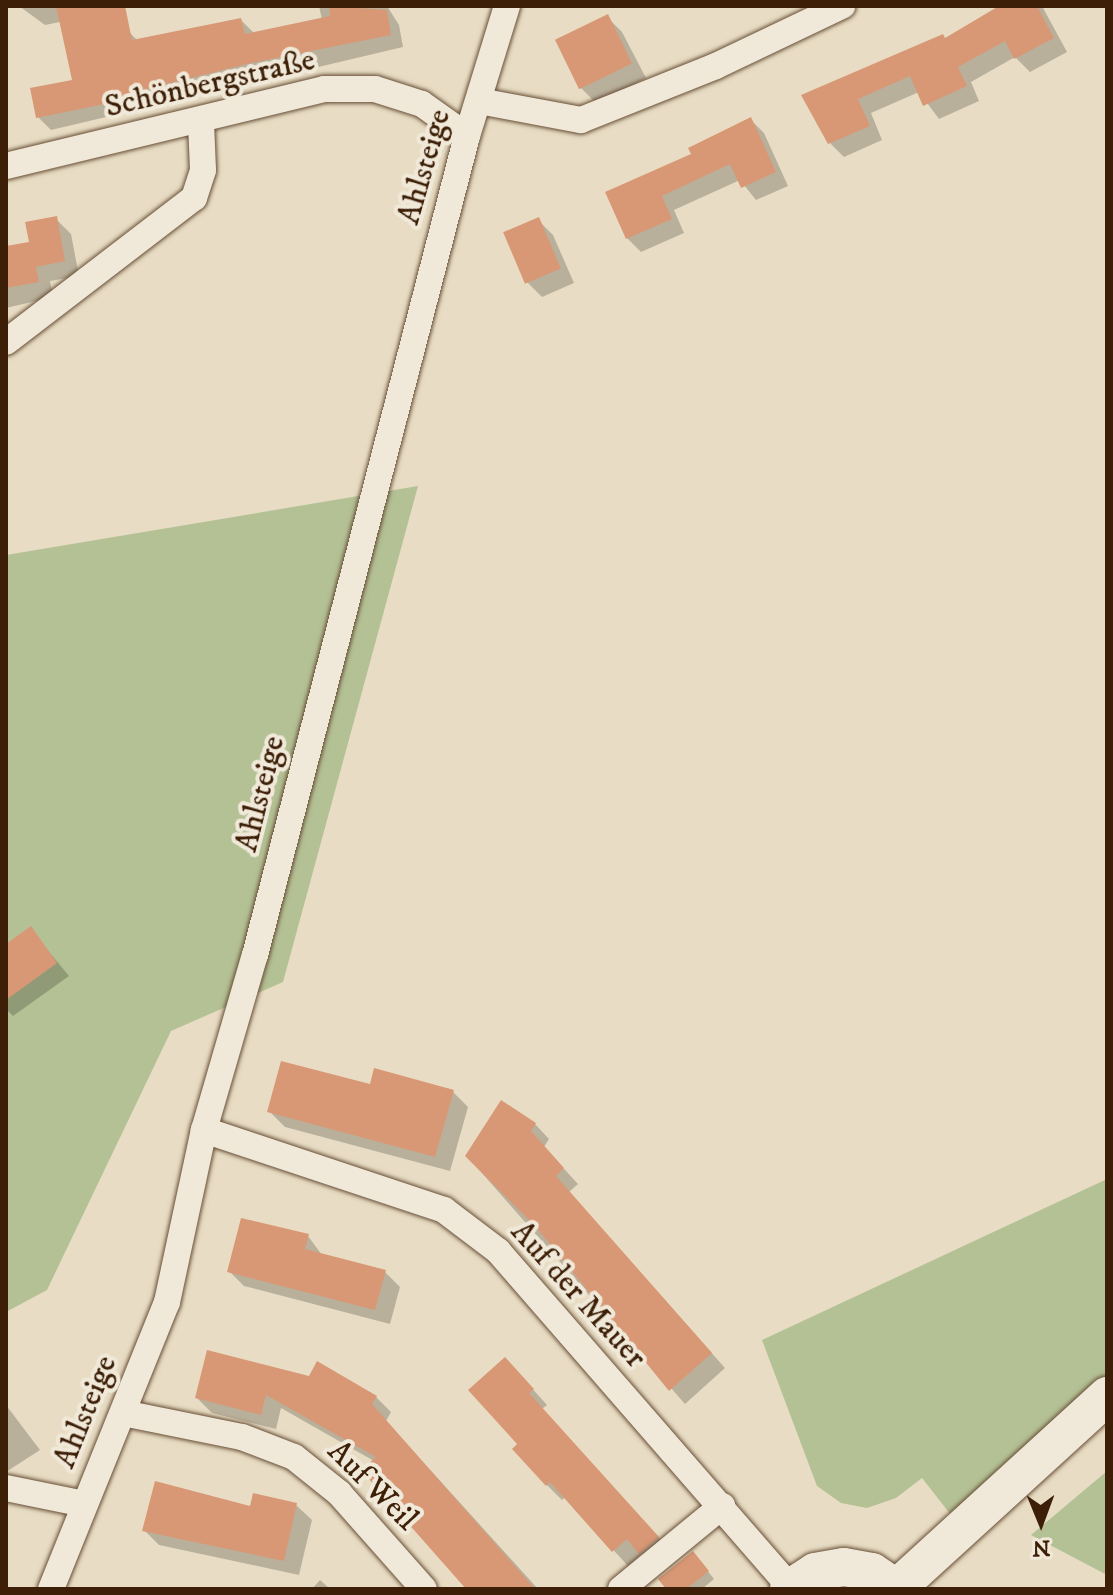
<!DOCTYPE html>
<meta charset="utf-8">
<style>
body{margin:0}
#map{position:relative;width:1113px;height:1595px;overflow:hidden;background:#e8ddc4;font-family:"IM FELL DW Pica",serif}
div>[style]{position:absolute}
.green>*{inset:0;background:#b4c195}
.shadow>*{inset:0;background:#0003}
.building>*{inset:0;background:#d89875;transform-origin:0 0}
.roads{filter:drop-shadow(0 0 2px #684e36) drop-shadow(0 0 2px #684e36)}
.street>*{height:26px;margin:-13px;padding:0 13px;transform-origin:13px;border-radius:13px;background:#f0e9d9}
.secondary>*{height:38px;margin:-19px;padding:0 19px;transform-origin:19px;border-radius:19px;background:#f0e9d9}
span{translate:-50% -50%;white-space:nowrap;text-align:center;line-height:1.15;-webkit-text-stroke:8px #f0e9d9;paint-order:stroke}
.street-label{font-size:32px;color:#3d1f07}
.frame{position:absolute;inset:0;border:8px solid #3d1f07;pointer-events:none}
.north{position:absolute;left:1001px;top:1483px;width:80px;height:80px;-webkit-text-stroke:6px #f0e9d9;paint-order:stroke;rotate:179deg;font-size:22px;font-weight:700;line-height:32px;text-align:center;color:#3d1f07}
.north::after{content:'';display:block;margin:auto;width:28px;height:36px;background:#3d1f07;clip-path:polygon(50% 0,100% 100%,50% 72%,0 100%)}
</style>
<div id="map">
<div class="green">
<div style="clip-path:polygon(418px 486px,283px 982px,171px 1031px,47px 1290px,6px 1312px,6px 555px)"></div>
<div style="clip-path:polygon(1107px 1179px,1107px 1396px,962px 1529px,922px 1478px,896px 1498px,867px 1508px,841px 1503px,817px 1486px,762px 1340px)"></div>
<div style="clip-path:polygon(1107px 1471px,1107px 1575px,1031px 1535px)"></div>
</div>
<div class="shadow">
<div style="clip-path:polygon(19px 6px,82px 6px,85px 17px,45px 25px)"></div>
<div style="clip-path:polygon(319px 6px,387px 6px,399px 25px,403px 47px,51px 130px,38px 117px,130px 33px,138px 41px,241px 20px,254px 33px,322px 20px)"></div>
<div style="clip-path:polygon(999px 6px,1042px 6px,1067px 52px,1030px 72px,1015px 57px,971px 82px,979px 101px,939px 119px,919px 92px,871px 113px,882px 140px,844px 157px,830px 143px,804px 96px,946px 39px)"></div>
<div style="clip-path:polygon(607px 17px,622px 32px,646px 78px,596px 103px,581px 88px)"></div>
<div style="clip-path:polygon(751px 120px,764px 133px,788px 186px,756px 200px,740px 180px,674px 210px,684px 233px,641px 252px,627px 238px,694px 155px)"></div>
<div style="clip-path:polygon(56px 219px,71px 234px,79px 276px,50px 281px,53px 297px,6px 308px,6px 248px,31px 244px)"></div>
<div style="clip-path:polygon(538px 220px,553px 235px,574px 283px,542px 297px,527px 282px)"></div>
<div style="clip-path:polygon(30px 929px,69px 976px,13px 1016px,6px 1009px,6px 946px)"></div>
<div style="clip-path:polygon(371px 1087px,453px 1092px,468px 1107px,450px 1171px,285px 1127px,270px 1112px)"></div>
<div style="clip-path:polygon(535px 1124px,549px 1139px,544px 1147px,578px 1184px,569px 1192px,725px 1368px,685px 1404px,467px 1156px)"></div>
<div style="clip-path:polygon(308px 1236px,322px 1255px,385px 1272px,400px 1287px,390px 1324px,244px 1286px,229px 1271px)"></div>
<div style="clip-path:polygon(318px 1364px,376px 1397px,391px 1412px,386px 1421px,538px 1589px,480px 1589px,374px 1461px,281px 1408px,276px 1429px,212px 1413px,197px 1398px,310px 1378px)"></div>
<div style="clip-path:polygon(520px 1375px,547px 1405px,542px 1409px,673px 1553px,655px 1567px,642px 1554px,628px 1566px,565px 1497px,562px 1500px,547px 1485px,520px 1444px)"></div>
<div style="clip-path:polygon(6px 1405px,40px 1450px,6px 1472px)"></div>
<div style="clip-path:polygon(296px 1505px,312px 1520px,299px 1575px,159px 1545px,144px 1530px)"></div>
<div style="clip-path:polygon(699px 1560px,714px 1579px,702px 1589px,669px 1589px)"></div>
<div style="clip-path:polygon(320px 1580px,330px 1589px,312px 1589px)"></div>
</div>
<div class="building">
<div style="clip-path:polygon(56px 6px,125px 6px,132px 40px,241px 18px,245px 34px,330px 16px,329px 6px,387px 10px,391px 35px,251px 63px,143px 90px,144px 96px,36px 118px,30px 88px,72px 80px)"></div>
<div style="clip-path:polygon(999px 6px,1037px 6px,1054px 38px,1014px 59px,1005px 41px,958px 67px,967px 86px,923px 106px,910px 76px,858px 99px,870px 126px,828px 144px,801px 95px,943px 34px,945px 38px)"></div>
<div style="left:608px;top:14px;width:55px;height:59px;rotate:64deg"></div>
<div style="clip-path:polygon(751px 117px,776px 172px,741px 188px,730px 164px,662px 196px,672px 219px,626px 239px,605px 192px,691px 154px,688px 148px)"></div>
<div style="clip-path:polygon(57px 216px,65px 261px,36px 267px,39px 282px,6px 288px,6px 246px,29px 242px,25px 222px)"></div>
<div style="left:539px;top:217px;width:56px;height:39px;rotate:67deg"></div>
<div style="clip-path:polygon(31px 926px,57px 963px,6px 1000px,6px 944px)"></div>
<div style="clip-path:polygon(281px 1061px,370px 1084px,374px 1068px,454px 1090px,435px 1157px,267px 1112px)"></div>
<div style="clip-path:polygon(501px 1100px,536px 1123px,531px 1131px,564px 1168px,556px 1176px,712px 1353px,669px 1391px,536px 1227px,465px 1156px)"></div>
<div style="clip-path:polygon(241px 1218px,309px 1234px,305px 1249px,386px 1270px,375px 1310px,227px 1272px)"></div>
<div style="clip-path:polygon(207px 1350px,309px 1376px,317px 1361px,377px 1396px,372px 1404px,535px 1589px,466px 1589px,361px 1470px,376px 1457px,266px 1395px,261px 1415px,195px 1398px)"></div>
<div style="clip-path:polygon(505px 1357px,534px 1389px,529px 1393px,659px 1537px,639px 1554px,627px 1539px,612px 1552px,550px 1482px,546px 1486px,512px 1449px,517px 1444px,468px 1390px)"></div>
<div style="clip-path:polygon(155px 1481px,250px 1506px,253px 1493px,297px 1503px,284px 1561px,142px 1531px)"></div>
<div style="clip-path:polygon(693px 1551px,709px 1571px,686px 1589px,666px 1589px,658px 1579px)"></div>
</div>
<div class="roads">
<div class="street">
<div style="left:479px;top:101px;width:104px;rotate:10.6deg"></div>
<div style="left:581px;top:120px;width:145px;rotate:-21.8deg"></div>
<div style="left:716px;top:66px;width:140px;rotate:-25.5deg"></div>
<div style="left:6px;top:166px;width:327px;rotate:-13.6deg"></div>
<div style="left:324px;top:89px;width:51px"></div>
<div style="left:375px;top:89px;width:49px;rotate:17.7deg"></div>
<div style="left:422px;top:104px;width:55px;rotate:35.4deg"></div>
<div style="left:6px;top:342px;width:237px;rotate:-37.5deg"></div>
<div style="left:194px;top:198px;width:29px;rotate:-72deg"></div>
<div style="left:203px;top:170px;width:47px;rotate:-92.4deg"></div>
<div style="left:204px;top:1130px;width:253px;rotate:18.4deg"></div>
<div style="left:444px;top:1210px;width:68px;rotate:37.2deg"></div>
<div style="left:498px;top:1251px;width:445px;rotate:49deg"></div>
<div style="left:123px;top:1413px;width:121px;rotate:11.4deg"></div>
<div style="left:242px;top:1437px;width:56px;rotate:21deg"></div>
<div style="left:294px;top:1457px;width:58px;rotate:38.7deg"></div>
<div style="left:339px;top:1493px;width:128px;rotate:48.5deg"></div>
<div style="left:6px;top:1488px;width:80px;rotate:11.6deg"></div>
<div style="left:51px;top:1589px;width:310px;rotate:-68deg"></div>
<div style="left:167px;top:1302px;width:176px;rotate:-77.9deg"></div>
<div style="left:204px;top:1130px;width:182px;rotate:-73.8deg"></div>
<div style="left:255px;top:955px;width:846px;rotate:-75.49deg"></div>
<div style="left:467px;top:136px;width:136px;rotate:-72.9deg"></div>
<div style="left:621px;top:1589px;width:131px;rotate:-39.4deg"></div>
</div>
<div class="secondary">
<div style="left:897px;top:1588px;width:285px;rotate:-42.4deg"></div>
<div style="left:789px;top:1589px;width:31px;rotate:-33deg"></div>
<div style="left:815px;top:1572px;width:29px;rotate:-10deg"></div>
<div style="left:844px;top:1567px;width:28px;rotate:10deg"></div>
<div style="left:872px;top:1572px;width:30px;rotate:34deg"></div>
</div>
</div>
<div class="street-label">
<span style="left:210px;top:84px;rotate:-13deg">Schönbergstraße</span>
<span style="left:425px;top:167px;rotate:-74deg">Ahlsteige</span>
<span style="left:261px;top:794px;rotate:-76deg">Ahlsteige</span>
<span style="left:578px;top:1295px;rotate:48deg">Auf der Mauer</span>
<span style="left:86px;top:1412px;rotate:-68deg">Ahlsteige</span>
<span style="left:372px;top:1486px;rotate:45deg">Auf Weil</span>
</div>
<div class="frame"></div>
<div class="north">N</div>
</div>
